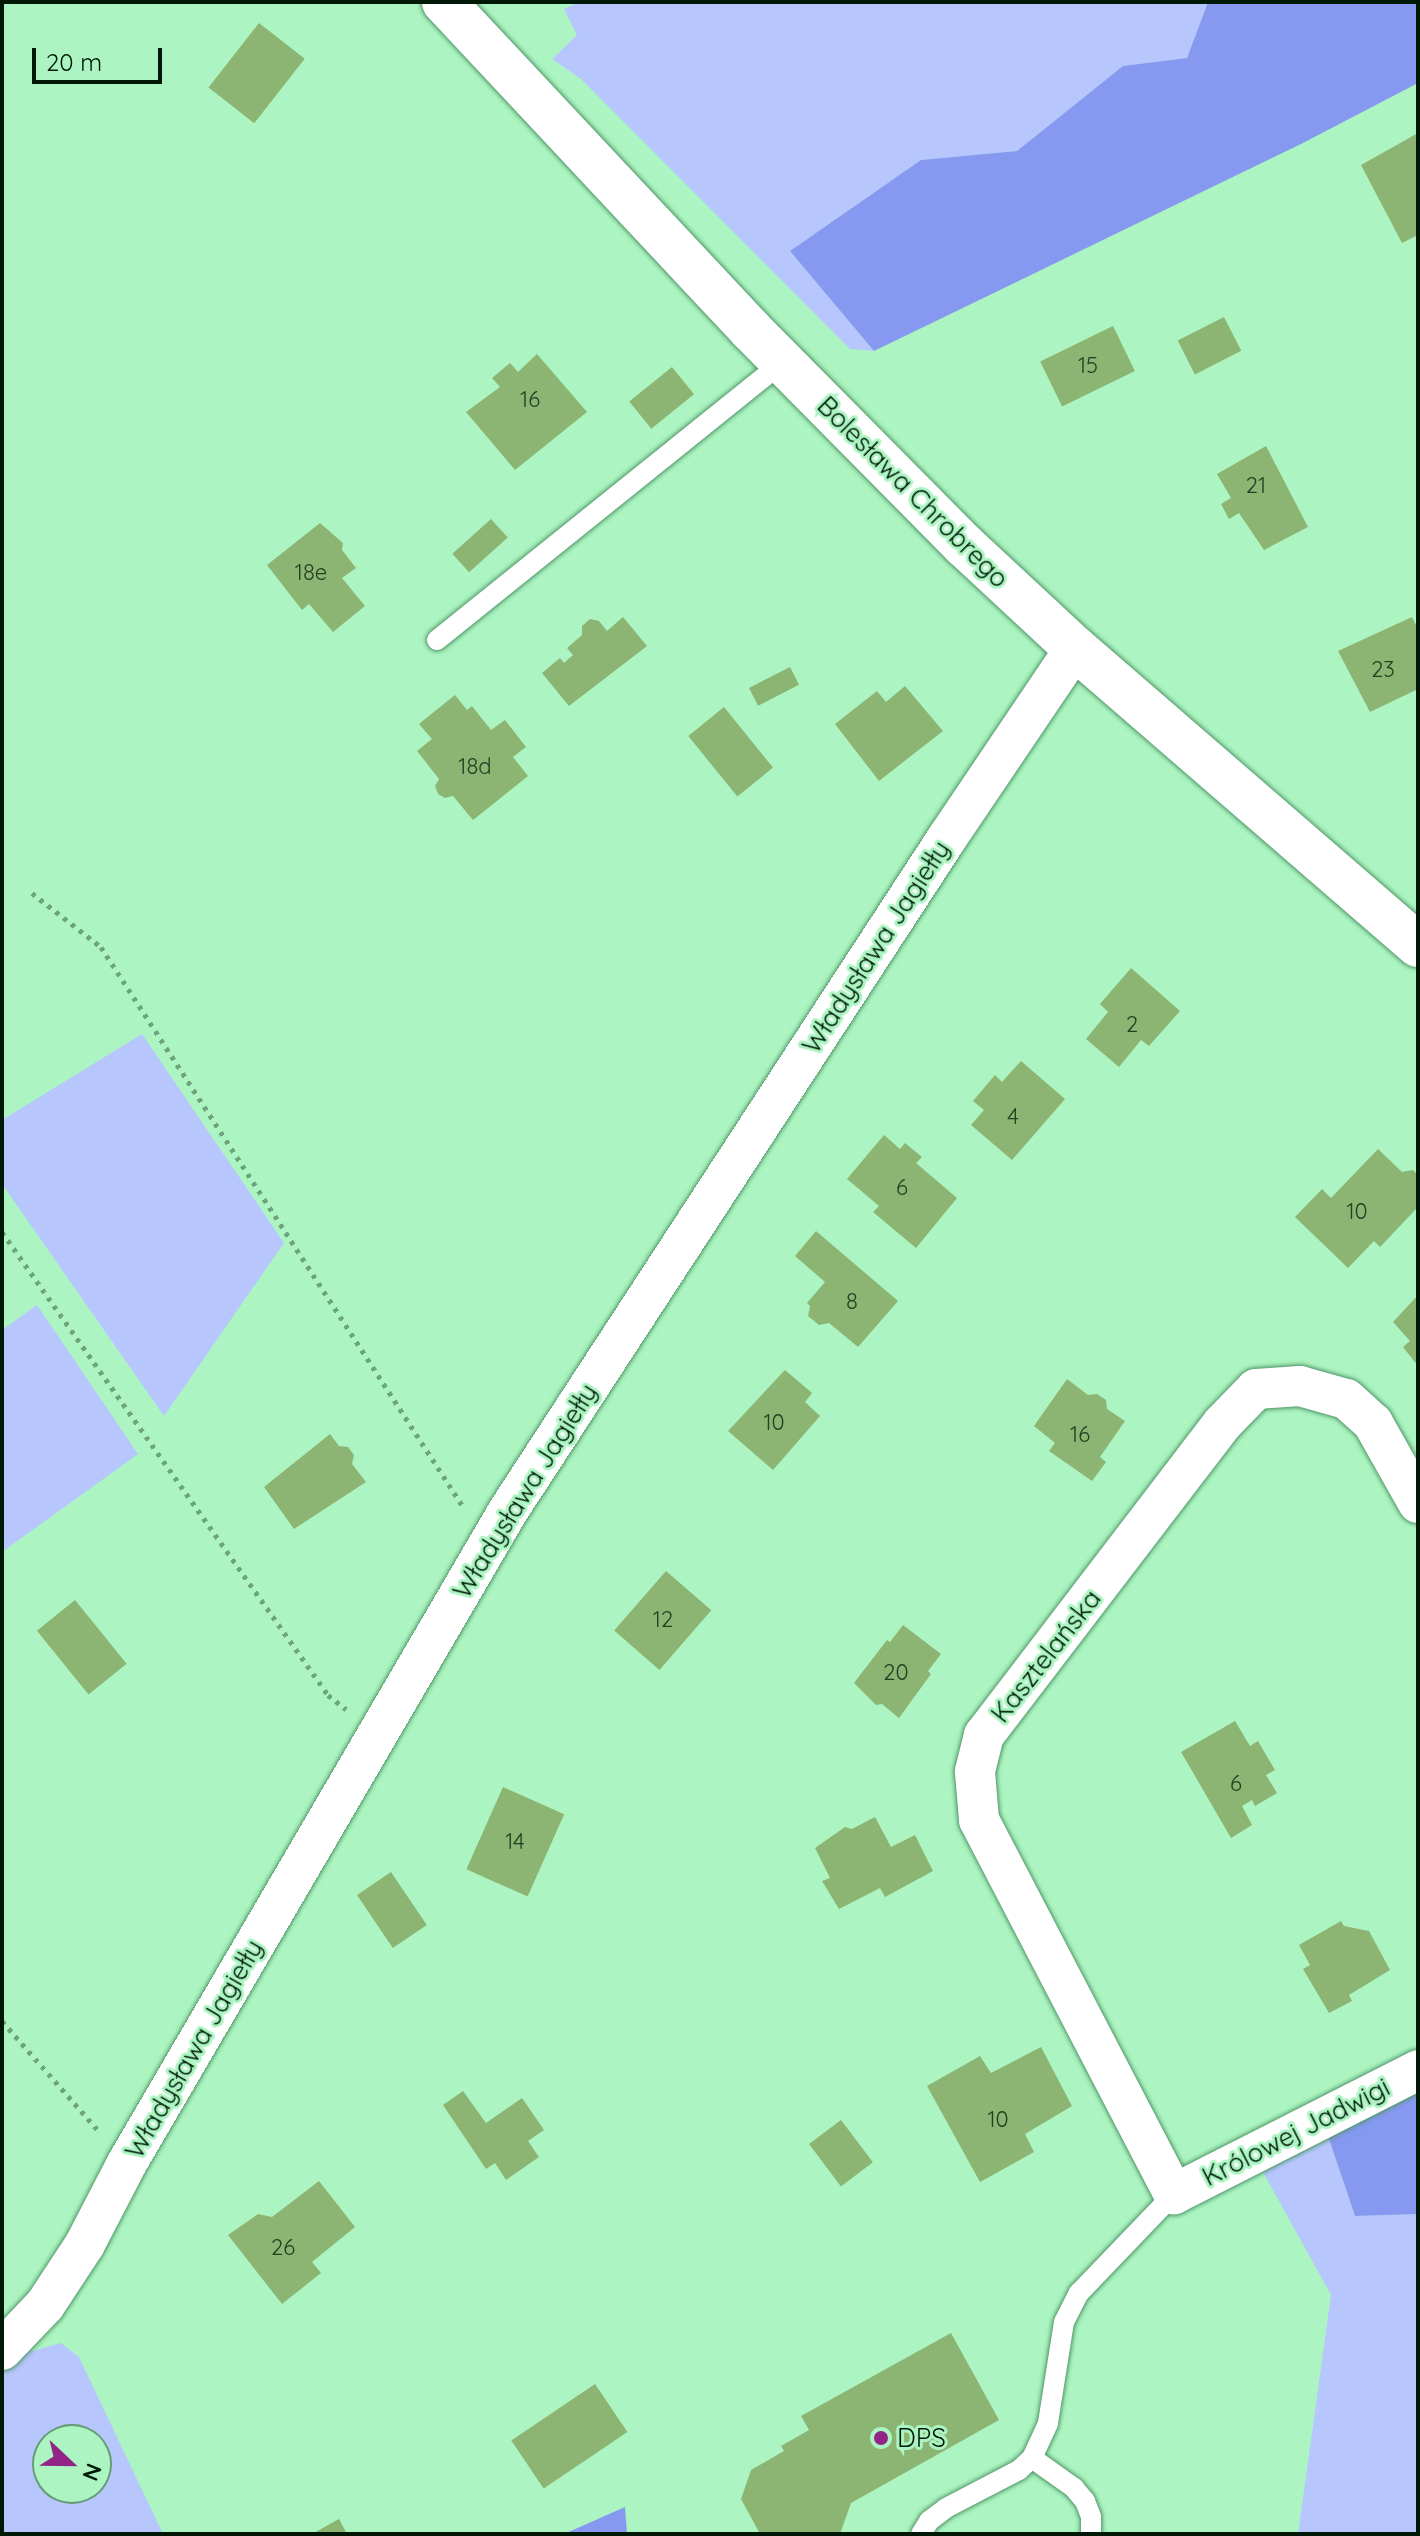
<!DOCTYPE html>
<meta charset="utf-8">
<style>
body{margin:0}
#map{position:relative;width:1420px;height:2536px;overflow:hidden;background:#acf5c2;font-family:Quicksand,sans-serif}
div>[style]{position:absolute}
.green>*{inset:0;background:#b8c6fe}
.forest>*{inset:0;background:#8698f0}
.building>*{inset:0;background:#8cb472;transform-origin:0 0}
.path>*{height:5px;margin-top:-2.5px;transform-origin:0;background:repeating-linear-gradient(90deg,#6da47d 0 4px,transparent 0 10px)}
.roads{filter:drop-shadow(0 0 2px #509668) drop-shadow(0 0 2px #509668)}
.lane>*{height:20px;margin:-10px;padding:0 10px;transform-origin:10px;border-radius:10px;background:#fff}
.street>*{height:40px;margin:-20px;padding:0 20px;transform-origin:20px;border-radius:20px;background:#fff}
.secondary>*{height:44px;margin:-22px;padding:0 22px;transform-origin:22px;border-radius:22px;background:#fff}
.dots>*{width:22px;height:22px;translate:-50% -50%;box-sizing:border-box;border:4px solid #acf5c2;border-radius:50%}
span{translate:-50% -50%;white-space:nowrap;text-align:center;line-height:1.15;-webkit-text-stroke:6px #acf5c2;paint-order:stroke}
.number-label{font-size:22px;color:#234022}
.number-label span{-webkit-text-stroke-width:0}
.street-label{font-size:26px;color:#001907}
.poi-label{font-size:26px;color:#001907}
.left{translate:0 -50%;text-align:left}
.frame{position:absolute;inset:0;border:4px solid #001907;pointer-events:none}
.north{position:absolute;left:32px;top:2424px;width:80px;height:80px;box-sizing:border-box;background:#acf5c2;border:2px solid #679d77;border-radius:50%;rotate:112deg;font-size:22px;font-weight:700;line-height:32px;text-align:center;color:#001907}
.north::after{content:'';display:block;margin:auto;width:28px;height:36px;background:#932485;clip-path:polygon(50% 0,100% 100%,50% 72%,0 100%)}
.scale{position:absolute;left:32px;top:48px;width:130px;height:36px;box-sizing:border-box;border:4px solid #001907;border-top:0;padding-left:10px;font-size:24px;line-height:28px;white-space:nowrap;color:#001907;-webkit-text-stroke:6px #acf5c2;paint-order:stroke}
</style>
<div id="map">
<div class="green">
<div style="clip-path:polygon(580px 2px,1208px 2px,1187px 58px,1123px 66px,1017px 151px,921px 160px,790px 251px,874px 351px,850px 349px,581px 79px,552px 59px,577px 35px,564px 9px)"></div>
<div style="clip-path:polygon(142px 1034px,284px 1243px,164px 1416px,2px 1184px,2px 1120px)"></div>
<div style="clip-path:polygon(37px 1305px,138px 1454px,2px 1552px,2px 1330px)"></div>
<div style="clip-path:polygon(1327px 2133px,1355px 2216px,1418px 2214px,1418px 2534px,1298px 2534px,1331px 2295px,1259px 2165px)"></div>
<div style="clip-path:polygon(evenodd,61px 2343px,79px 2357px,163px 2534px,2px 2534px,2px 2373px,22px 2354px,61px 2343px,48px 2440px,96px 2440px,96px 2488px,48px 2488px,48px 2440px)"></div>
</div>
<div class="forest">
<div style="clip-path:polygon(1208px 2px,1418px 2px,1418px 83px,1301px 144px,874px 351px,790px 251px,921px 160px,1017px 151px,1123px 66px,1187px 58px)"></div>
<div style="clip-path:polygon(1418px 2090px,1418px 2214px,1355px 2216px,1327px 2133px)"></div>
<div style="clip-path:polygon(625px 2507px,627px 2534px,564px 2534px)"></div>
</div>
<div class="building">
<div style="left:259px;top:23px;width:58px;height:82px;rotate:38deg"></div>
<div style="clip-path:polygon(1418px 133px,1418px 235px,1402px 243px,1361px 165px)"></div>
<div style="left:1224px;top:317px;width:38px;height:52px;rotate:63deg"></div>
<div style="left:1113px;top:326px;width:50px;height:81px;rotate:64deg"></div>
<div style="clip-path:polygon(537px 354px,587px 412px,515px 470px,466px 412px,500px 387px,492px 378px,510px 363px,518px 372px)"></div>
<div style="left:672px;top:367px;width:35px;height:55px;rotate:51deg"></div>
<div style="clip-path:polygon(1266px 446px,1308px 527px,1264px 550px,1239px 513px,1229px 519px,1221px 504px,1231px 498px,1217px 474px)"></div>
<div style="left:491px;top:519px;width:25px;height:52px;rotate:48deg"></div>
<div style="clip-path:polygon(320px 523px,343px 543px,342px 550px,356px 568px,342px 578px,365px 606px,333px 632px,309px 604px,302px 610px,267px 565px)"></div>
<div style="clip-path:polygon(623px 617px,647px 646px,569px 706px,542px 673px,560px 658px,564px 663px,573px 655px,567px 648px,582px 635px,582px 626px,590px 619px,599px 621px,607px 631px)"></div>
<div style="clip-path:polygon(1412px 617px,1418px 629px,1418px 689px,1370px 712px,1338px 651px)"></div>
<div style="left:790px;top:667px;width:20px;height:46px;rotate:63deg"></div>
<div style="clip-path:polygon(905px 686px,943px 731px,879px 781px,835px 724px,877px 691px,886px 702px)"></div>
<div style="clip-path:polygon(455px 695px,467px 710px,472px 706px,491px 730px,505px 720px,526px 747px,513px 757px,528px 776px,473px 820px,453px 796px,445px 798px,438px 794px,435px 786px,439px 779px,417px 751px,432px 739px,419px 724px)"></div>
<div style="left:724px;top:707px;width:78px;height:46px;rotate:51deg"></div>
<div style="clip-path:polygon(1131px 968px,1180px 1011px,1149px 1046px,1141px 1040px,1119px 1067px,1086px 1039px,1108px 1012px,1100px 1004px)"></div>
<div style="clip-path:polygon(1021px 1061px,1065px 1099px,1012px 1160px,971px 1125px,984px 1110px,973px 1101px,995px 1075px,1002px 1082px)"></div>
<div style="clip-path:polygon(884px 1135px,900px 1149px,905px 1143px,922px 1157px,916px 1163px,957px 1198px,916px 1248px,873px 1212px,879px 1206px,847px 1179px)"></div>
<div style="clip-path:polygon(1378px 1149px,1402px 1172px,1413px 1170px,1418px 1175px,1418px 1207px,1380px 1247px,1374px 1241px,1348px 1268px,1295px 1217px,1322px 1189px,1331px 1198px)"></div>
<div style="clip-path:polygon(816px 1231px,898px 1301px,858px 1347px,829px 1323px,819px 1325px,808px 1316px,810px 1306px,807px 1303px,825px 1282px,795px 1256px)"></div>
<div style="clip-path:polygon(1418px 1295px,1418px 1366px,1403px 1347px,1410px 1341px,1393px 1322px)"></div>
<div style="clip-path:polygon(785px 1370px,812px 1393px,805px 1402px,820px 1416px,773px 1470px,728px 1431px)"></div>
<div style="clip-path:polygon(1067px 1379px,1088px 1395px,1097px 1394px,1106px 1400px,1107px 1409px,1125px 1421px,1100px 1457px,1106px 1462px,1092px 1481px,1049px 1451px,1055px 1443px,1034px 1426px)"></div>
<div style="clip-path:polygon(330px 1434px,339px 1446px,348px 1447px,354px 1455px,352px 1464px,366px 1482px,294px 1529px,264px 1487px)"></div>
<div style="left:666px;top:1571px;width:60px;height:79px;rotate:41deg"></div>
<div style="left:75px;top:1600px;width:82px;height:49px;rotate:51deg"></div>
<div style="clip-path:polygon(903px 1625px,941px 1654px,928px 1671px,931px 1674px,899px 1718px,882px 1704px,876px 1705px,854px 1683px,887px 1640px,890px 1642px)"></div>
<div style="clip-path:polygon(1235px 1721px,1250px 1746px,1258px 1741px,1275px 1770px,1266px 1775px,1277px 1793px,1255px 1806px,1252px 1800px,1242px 1806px,1252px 1825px,1231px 1838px,1181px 1752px)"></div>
<div style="left:503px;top:1787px;width:67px;height:90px;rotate:24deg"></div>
<div style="clip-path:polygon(875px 1817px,891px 1847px,915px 1835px,933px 1871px,885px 1897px,880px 1888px,839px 1909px,822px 1881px,830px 1878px,815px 1848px,845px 1827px,852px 1829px)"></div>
<div style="left:391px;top:1872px;width:64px;height:41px;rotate:56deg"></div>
<div style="clip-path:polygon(1341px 1921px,1344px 1926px,1369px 1931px,1390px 1970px,1349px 1995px,1352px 2001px,1329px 2013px,1303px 1969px,1310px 1965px,1299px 1945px)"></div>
<div style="clip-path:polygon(1041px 2047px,1072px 2106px,1025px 2134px,1034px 2152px,980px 2182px,927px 2086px,980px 2056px,991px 2073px)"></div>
<div style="clip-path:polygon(463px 2091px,486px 2123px,522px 2098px,544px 2130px,528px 2141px,539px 2157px,506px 2180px,495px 2163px,486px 2169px,443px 2105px)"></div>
<div style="left:841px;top:2120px;width:53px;height:40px;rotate:53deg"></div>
<div style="clip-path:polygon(319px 2181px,355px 2227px,312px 2262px,321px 2273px,282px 2304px,228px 2235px,258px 2214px,272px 2217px)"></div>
<div style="clip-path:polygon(951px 2333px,999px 2420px,851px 2503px,840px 2534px,760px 2534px,741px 2499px,751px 2470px,784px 2451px,781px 2446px,809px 2430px,801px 2416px)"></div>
<div style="left:595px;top:2384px;width:58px;height:101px;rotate:56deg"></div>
<div style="clip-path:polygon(339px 2519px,347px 2534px,312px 2534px)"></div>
</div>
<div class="path">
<div style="left:32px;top:893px;width:88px;rotate:38deg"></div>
<div style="left:101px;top:947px;width:665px;rotate:57.1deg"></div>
<div style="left:2px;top:1232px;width:566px;rotate:54.85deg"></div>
<div style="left:328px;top:1695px;width:23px;rotate:38deg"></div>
<div style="left:2px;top:2021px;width:144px;rotate:48.7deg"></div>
</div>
<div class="roads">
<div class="lane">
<div style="left:437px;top:640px;width:444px;rotate:-38.8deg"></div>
<div style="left:1032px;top:2458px;width:52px;rotate:35.5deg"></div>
<div style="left:1074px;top:2488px;width:17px;rotate:50deg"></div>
<div style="left:1085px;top:2501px;width:17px;rotate:69deg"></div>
<div style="left:1091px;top:2517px;width:17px;rotate:90deg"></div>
<div style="left:921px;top:2534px;width:15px;rotate:-58deg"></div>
<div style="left:929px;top:2521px;width:21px;rotate:-37deg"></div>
<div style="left:946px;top:2508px;width:82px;rotate:-27.5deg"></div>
<div style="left:1019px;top:2470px;width:18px;rotate:-43deg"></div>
<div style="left:1032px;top:2458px;width:38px;rotate:-65deg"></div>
<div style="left:1048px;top:2423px;width:102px;rotate:-81deg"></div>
<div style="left:1064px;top:2322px;width:33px;rotate:-63deg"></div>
<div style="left:1079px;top:2293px;width:137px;rotate:-46.2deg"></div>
</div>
<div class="street">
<div style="left:1418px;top:1503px;width:92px;rotate:-119.4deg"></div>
<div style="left:1373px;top:1423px;width:36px;rotate:-138deg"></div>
<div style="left:1346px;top:1399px;width:48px;rotate:-164.2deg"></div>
<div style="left:1300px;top:1386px;width:44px;rotate:176.1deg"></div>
<div style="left:1256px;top:1389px;width:49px;rotate:134.2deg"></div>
<div style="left:1222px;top:1424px;width:392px;rotate:127.4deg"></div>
<div style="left:984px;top:1735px;width:38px;rotate:104deg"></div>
<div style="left:975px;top:1772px;width:48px;rotate:85.2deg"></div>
<div style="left:979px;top:1820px;width:422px;rotate:62.5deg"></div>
<div style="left:1174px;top:2194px;width:274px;rotate:-26.9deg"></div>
<div style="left:2px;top:2350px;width:62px;rotate:-46.3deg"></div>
<div style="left:45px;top:2305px;width:73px;rotate:-56.7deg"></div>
<div style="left:85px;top:2244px;width:91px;rotate:-62.6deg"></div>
<div style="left:127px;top:2163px;width:755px;rotate:-59.7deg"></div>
<div style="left:508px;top:1511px;width:804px;rotate:-56.88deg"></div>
<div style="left:947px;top:838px;width:229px;rotate:-56deg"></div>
</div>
<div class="secondary">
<div style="left:444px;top:2px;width:449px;rotate:46.9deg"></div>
<div style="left:751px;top:330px;width:303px;rotate:45.3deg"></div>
<div style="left:964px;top:545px;width:151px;rotate:42.9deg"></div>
<div style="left:1075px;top:648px;width:454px;rotate:40.9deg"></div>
</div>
</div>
<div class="dots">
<div style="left:881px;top:2438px;background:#932485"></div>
</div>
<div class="number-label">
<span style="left:1088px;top:366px">15</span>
<span style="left:530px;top:400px">16</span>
<span style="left:1256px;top:486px">21</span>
<span style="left:311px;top:573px">18e</span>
<span style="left:1383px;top:670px">23</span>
<span style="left:475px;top:767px">18d</span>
<span style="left:1132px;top:1025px">2</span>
<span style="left:1013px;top:1117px">4</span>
<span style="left:902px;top:1188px">6</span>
<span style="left:1357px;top:1212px">10</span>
<span style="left:852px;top:1302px">8</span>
<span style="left:774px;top:1423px">10</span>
<span style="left:1080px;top:1435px">16</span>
<span style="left:663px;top:1620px">12</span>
<span style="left:896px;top:1673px">20</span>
<span style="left:1236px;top:1784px">6</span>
<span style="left:515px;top:1842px">14</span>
<span style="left:998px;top:2120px">10</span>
<span style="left:283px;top:2248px">26</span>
</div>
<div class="street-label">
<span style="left:913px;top:492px;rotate:45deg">Bolesława Chrobrego</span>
<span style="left:876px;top:947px;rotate:-57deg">Władysława Jagiełły</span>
<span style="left:525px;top:1491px;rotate:-58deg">Władysława Jagiełły</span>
<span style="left:1046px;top:1656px;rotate:-52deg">Kasztelańska</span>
<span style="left:194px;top:2049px;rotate:-60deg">Władysława Jagiełły</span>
<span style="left:1296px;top:2132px;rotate:-27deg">Królowej Jadwigi</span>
</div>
<div class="poi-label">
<span class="left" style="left:897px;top:2438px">DPS</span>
</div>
<div class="frame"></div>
<div class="north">N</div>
<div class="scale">20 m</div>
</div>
